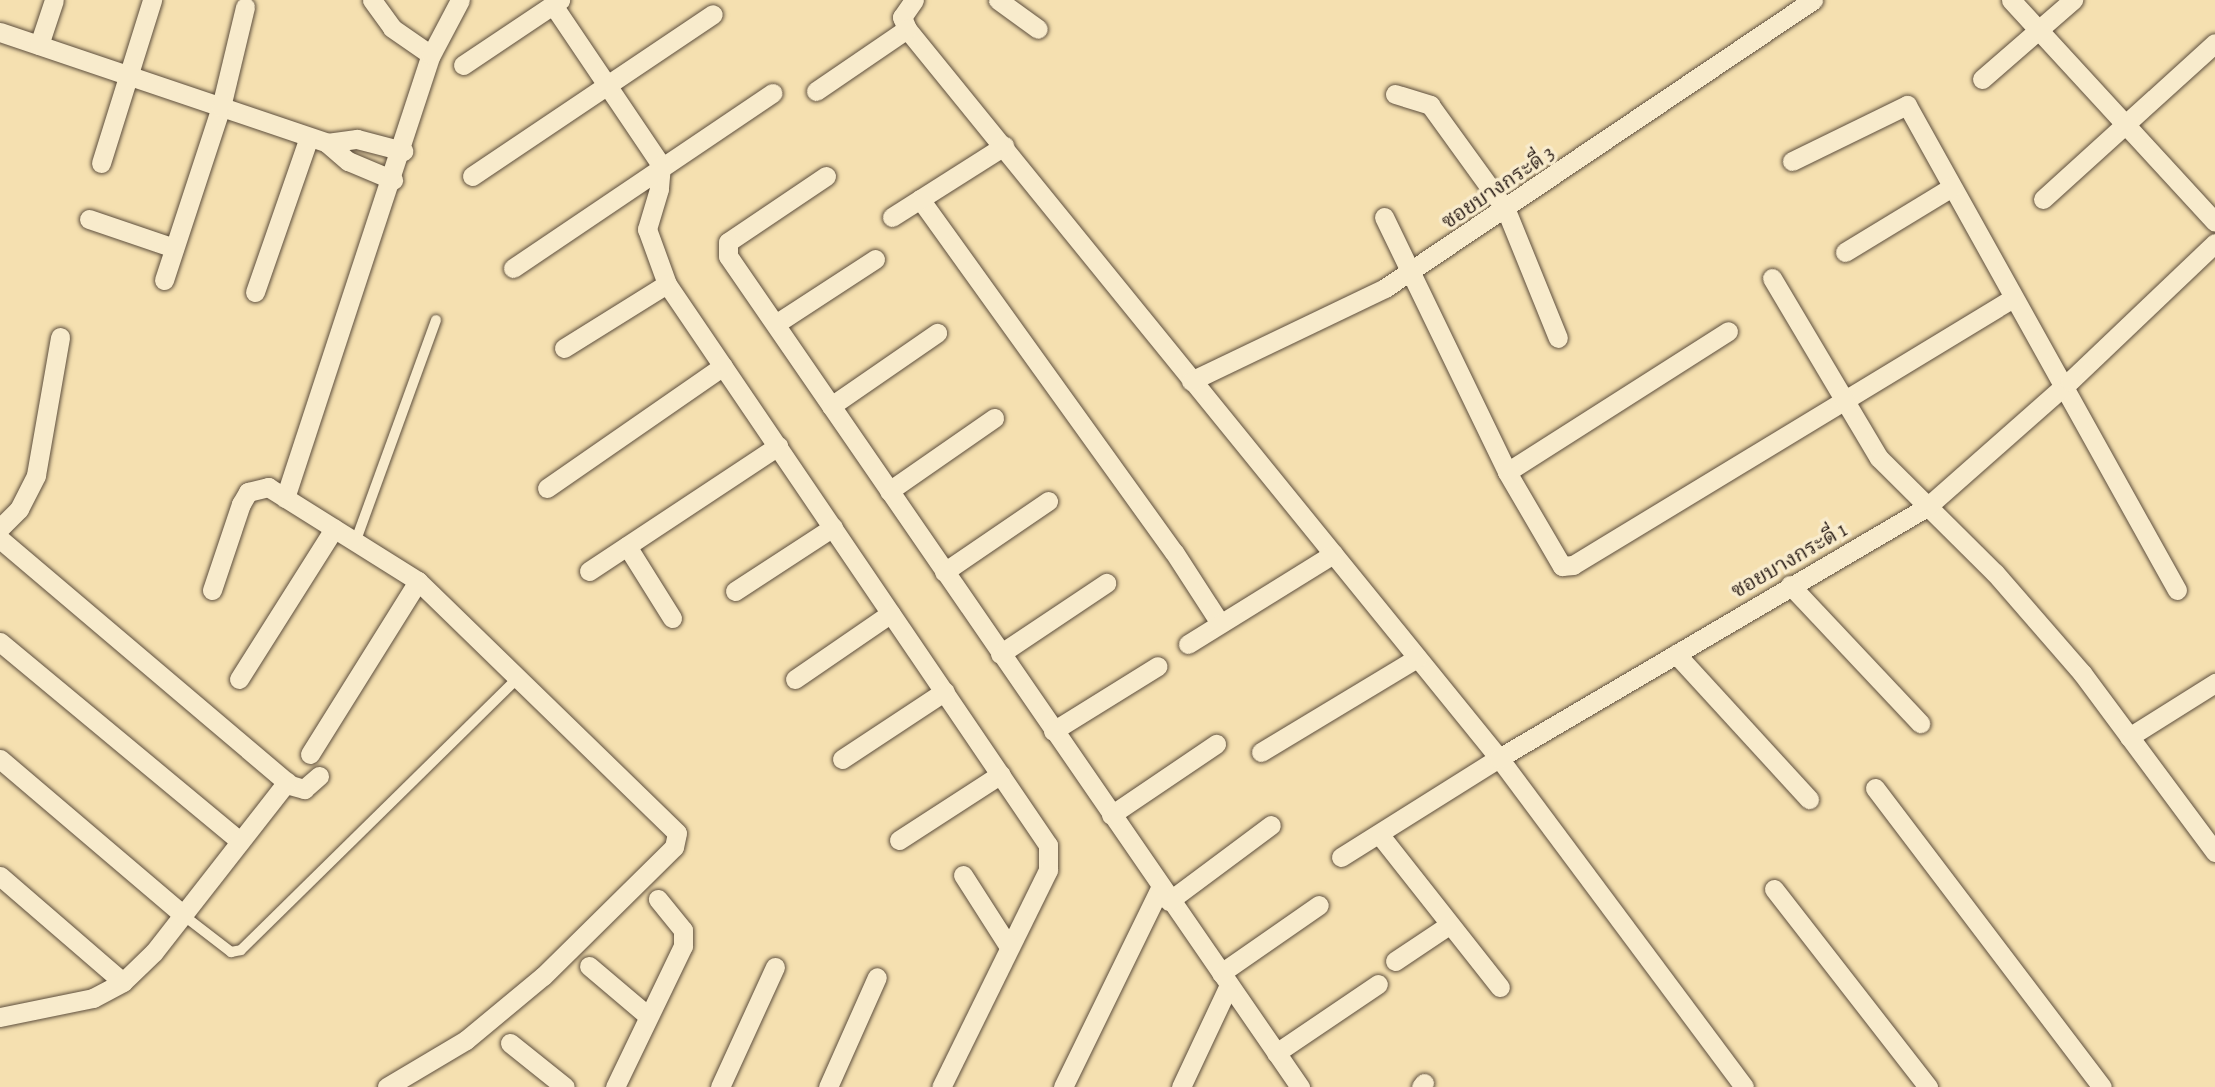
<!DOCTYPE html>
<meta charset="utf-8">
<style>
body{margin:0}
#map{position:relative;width:2215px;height:1087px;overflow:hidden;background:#f5e0b0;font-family:Alegreya,"Noto Serif Thai",serif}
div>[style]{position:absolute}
.roads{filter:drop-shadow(0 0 2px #5d4e3d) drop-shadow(0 0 2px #5d4e3d)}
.lane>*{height:10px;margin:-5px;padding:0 5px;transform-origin:5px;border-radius:5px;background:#f8ebcc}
.street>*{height:19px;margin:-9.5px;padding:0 9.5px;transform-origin:9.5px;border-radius:9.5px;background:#f8ebcc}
span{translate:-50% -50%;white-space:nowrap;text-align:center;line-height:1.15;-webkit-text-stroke:7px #f8ebcc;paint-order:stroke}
.street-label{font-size:21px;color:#2a1d17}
</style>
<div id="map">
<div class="roads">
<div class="lane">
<div style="left:356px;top:540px;width:234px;rotate:-70deg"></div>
<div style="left:183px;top:915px;width:61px;rotate:37.6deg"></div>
<div style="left:231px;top:952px;width:10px;rotate:-11deg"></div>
<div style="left:241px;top:950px;width:390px;rotate:-44.5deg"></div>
</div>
<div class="street">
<div style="left:372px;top:0;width:34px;rotate:54deg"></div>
<div style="left:392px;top:28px;width:47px;rotate:34.7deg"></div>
<div style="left:914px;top:0;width:21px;rotate:125deg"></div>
<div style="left:902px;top:17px;width:13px;rotate:67deg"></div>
<div style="left:907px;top:29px;width:939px;rotate:50.92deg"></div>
<div style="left:1499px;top:758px;width:410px;rotate:53.3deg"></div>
<div style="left:998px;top:0;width:49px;rotate:35.9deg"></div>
<div style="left:2011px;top:0;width:301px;rotate:47.4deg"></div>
<div style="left:553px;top:5px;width:193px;rotate:56deg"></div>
<div style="left:661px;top:165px;width:24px;rotate:95deg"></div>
<div style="left:659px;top:189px;width:42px;rotate:106.7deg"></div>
<div style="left:647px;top:229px;width:59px;rotate:70deg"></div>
<div style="left:667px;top:284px;width:678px;rotate:55.82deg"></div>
<div style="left:1048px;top:845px;width:25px;rotate:90deg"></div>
<div style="left:1048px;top:870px;width:242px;rotate:116.2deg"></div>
<div style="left:0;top:32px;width:345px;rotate:18.7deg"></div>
<div style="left:327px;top:143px;width:28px;rotate:41deg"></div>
<div style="left:348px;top:161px;width:49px;rotate:22.9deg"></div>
<div style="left:39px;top:45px;width:47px;rotate:-71.6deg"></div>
<div style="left:463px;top:65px;width:117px;rotate:-33.8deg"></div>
<div style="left:1982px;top:79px;width:121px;rotate:-41deg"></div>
<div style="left:816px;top:91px;width:110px;rotate:-34.3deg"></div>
<div style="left:1395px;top:94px;width:37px;rotate:17deg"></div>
<div style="left:1430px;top:105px;width:130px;rotate:54.1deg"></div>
<div style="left:1506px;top:210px;width:138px;rotate:67.9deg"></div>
<div style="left:327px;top:143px;width:30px;rotate:-8deg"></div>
<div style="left:357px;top:139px;width:48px;rotate:14.6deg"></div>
<div style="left:1792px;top:161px;width:128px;rotate:-26deg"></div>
<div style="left:1907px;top:105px;width:555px;rotate:60.9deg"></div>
<div style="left:101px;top:163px;width:171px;rotate:-72.6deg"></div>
<div style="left:472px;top:176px;width:290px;rotate:-33.9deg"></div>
<div style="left:826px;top:176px;width:118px;rotate:146deg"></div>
<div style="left:728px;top:242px;width:14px;rotate:90deg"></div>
<div style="left:728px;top:256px;width:1009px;rotate:55.46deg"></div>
<div style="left:920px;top:199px;width:435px;rotate:54.3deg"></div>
<div style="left:1174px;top:552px;width:85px;rotate:57.1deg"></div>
<div style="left:2043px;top:199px;width:232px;rotate:-42.2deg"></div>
<div style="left:892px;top:217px;width:133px;rotate:-32.4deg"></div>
<div style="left:1384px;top:217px;width:283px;rotate:64.2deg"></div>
<div style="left:1507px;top:472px;width:109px;rotate:59.7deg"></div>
<div style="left:1562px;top:566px;width:11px;rotate:-5deg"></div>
<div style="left:1573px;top:565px;width:515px;rotate:-31.25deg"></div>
<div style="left:89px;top:219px;width:90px;rotate:18.8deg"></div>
<div style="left:1845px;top:252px;width:125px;rotate:-31.3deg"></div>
<div style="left:513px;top:268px;width:313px;rotate:-34deg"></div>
<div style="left:1772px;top:278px;width:209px;rotate:59.3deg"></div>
<div style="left:1879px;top:458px;width:163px;rotate:44.8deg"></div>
<div style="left:1995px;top:573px;width:133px;rotate:49deg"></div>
<div style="left:2082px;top:673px;width:223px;rotate:53.4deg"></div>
<div style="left:164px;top:280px;width:182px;rotate:-71.8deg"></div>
<div style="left:221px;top:107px;width:103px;rotate:-76.5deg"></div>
<div style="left:255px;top:292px;width:164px;rotate:-70.8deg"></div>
<div style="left:777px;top:323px;width:117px;rotate:-33.1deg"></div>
<div style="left:564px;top:348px;width:121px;rotate:-31.9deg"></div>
<div style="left:1191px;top:381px;width:215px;rotate:-25.6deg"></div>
<div style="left:1385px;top:288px;width:516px;rotate:-33.94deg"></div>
<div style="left:831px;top:406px;width:129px;rotate:-34.6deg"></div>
<div style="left:1507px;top:472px;width:262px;rotate:-32.5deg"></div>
<div style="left:547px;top:488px;width:214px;rotate:-34.7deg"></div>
<div style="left:889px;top:491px;width:128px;rotate:-34.8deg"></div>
<div style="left:285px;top:498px;width:466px;rotate:-71.8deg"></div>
<div style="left:431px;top:55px;width:62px;rotate:-62.2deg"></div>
<div style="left:0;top:528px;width:27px;rotate:-45deg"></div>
<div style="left:19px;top:509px;width:38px;rotate:-63deg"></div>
<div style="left:36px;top:475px;width:140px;rotate:-80.1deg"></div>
<div style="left:0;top:539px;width:380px;rotate:40.3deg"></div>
<div style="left:290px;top:785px;width:15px;rotate:16deg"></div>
<div style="left:304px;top:789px;width:20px;rotate:-41deg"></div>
<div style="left:627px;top:546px;width:85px;rotate:58deg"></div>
<div style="left:589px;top:571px;width:227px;rotate:-33.5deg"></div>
<div style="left:944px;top:572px;width:126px;rotate:-34.3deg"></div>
<div style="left:1790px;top:585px;width:190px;rotate:46.7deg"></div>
<div style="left:212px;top:590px;width:91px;rotate:-71.4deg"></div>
<div style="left:241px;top:504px;width:14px;rotate:-60deg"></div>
<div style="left:248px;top:492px;width:21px;rotate:-14deg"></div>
<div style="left:268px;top:487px;width:177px;rotate:32.1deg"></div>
<div style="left:418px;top:581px;width:361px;rotate:44.2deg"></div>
<div style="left:677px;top:833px;width:14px;rotate:102deg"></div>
<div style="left:674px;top:847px;width:184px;rotate:135.4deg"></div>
<div style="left:543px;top:976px;width:100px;rotate:140.3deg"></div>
<div style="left:466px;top:1040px;width:92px;rotate:149.3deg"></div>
<div style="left:735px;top:591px;width:117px;rotate:-33.1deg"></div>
<div style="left:0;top:642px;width:312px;rotate:39.7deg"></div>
<div style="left:1188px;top:644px;width:171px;rotate:-31.8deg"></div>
<div style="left:1000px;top:654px;width:128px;rotate:-33.8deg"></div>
<div style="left:1676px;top:654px;width:197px;rotate:47.5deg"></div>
<div style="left:239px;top:679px;width:178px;rotate:-57.7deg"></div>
<div style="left:795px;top:679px;width:116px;rotate:-34.5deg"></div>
<div style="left:1053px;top:731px;width:123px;rotate:-31.8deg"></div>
<div style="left:2129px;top:737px;width:102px;rotate:-32.1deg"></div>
<div style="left:1261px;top:752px;width:182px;rotate:-31.1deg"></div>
<div style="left:310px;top:754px;width:204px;rotate:-58deg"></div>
<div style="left:0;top:759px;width:240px;rotate:40.4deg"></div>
<div style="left:842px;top:759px;width:123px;rotate:-33.4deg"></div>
<div style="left:1875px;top:788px;width:375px;rotate:52.8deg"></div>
<div style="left:1111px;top:815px;width:127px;rotate:-34.1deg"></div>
<div style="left:1379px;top:834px;width:195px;rotate:51.7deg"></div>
<div style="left:899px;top:840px;width:121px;rotate:-32.9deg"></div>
<div style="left:1341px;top:857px;width:186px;rotate:-32.1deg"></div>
<div style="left:1499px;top:758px;width:498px;rotate:-30.4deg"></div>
<div style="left:1928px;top:506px;width:189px;rotate:-41.4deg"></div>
<div style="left:2070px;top:381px;width:200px;rotate:-43.6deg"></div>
<div style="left:963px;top:875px;width:85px;rotate:57.4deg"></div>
<div style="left:0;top:876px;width:162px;rotate:40.8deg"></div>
<div style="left:1774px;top:889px;width:251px;rotate:52.1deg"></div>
<div style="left:1169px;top:901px;width:127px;rotate:-36.7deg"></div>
<div style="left:1395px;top:961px;width:65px;rotate:-33.7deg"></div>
<div style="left:589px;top:966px;width:77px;rotate:40.3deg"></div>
<div style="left:1221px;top:973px;width:119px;rotate:-34.8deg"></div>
<div style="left:0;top:1017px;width:95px;rotate:-11.5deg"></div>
<div style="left:93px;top:998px;width:34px;rotate:-28deg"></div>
<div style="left:123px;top:982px;width:43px;rotate:-44.1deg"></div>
<div style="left:154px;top:952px;width:216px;rotate:-52deg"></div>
<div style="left:510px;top:1043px;width:70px;rotate:38.7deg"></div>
<div style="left:1276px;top:1053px;width:123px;rotate:-34.1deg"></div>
<div style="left:615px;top:1087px;width:157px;rotate:-64.3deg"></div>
<div style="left:683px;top:946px;width:16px;rotate:-90deg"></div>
<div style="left:683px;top:930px;width:40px;rotate:-129deg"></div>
<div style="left:720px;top:1087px;width:132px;rotate:-65.4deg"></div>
<div style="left:828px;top:1087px;width:120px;rotate:-66deg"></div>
<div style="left:1063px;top:1087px;width:221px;rotate:-64deg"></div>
<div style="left:1181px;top:1087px;width:113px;rotate:-64.8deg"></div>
<div style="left:1421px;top:1087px;width:5px;rotate:-53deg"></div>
</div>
</div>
<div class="street-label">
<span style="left:1498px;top:187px;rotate:-34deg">ซอยบางกระดี่ 3</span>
<span style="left:1789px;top:560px;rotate:-30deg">ซอยบางกระดี่ 1</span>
</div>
</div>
